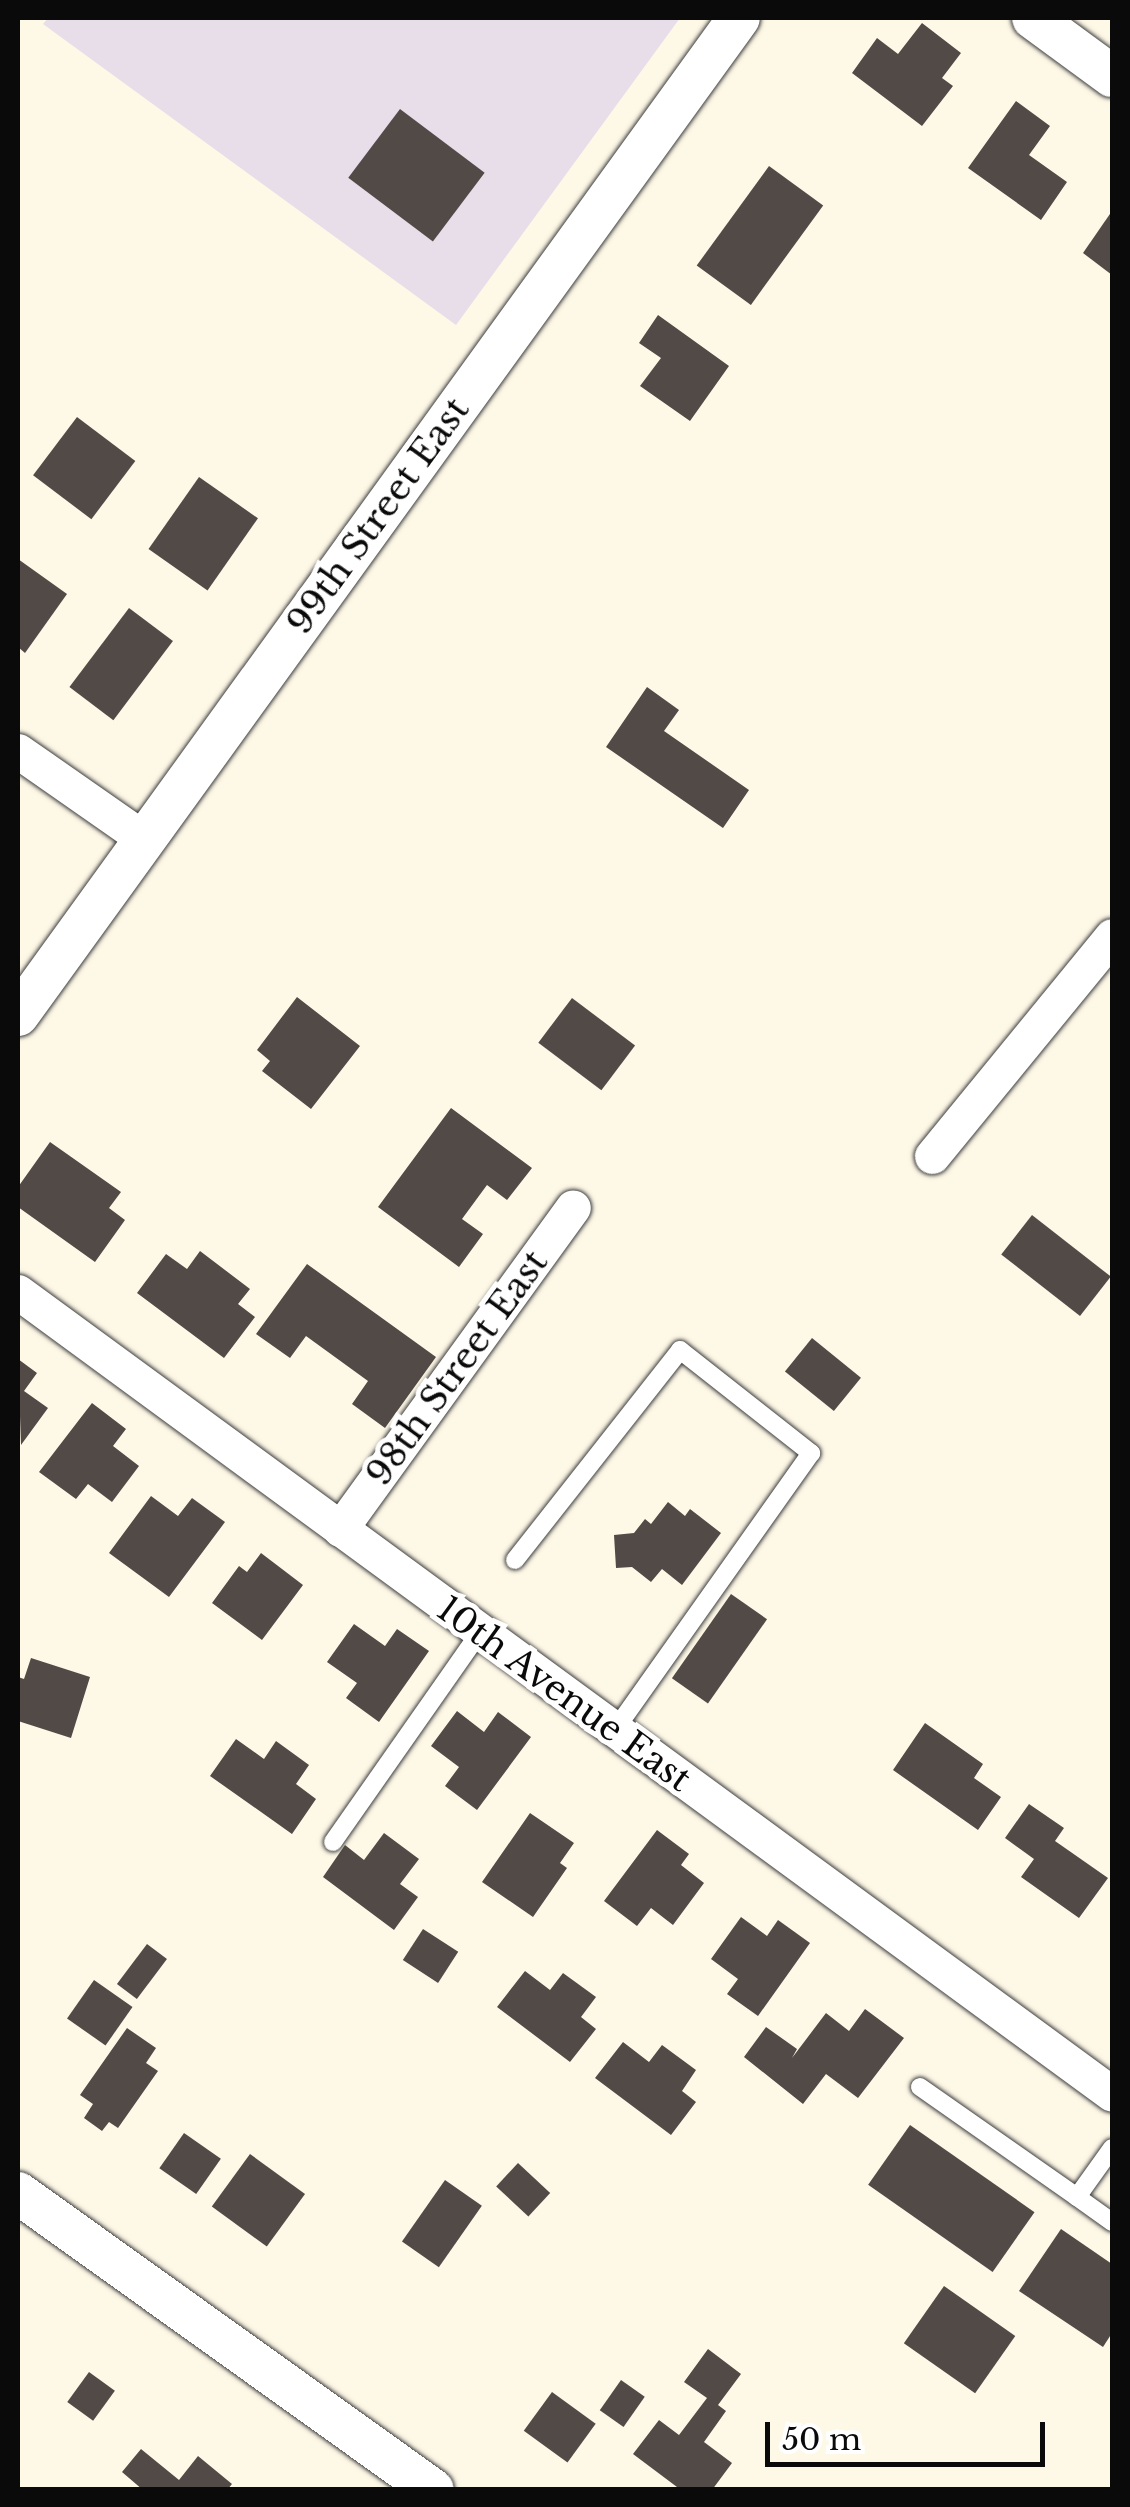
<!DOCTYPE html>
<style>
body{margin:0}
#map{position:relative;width:1130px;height:2507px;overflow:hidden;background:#fef8e7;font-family:"Libre Baskerville",serif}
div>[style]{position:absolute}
.industrial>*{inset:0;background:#e7dee9}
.building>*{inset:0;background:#524a47;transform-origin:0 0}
.roads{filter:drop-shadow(0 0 2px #3d3d3d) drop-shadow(0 0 2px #3d3d3d)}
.service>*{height:18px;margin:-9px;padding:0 9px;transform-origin:9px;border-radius:9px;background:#fff}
.minor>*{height:35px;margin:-17.5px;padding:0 17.5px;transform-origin:17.5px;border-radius:17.5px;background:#fff}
.tertiary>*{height:42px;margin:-21px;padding:0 21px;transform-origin:21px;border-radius:21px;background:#fff}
span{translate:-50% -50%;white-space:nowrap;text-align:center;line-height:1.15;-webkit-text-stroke:10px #fff;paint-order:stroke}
.street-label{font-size:35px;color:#0a0a0a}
.frame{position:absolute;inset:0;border:20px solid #0a0a0a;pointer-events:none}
.scale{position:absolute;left:765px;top:2422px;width:280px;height:45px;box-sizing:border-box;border:5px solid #0a0a0a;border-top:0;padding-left:12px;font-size:30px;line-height:35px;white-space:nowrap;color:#0a0a0a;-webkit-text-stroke:8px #fff;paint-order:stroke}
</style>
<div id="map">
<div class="industrial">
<div style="clip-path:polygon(48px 18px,680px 18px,456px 325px,43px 24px)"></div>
</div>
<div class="building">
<div style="clip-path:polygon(922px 23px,961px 53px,942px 78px,953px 86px,922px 126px,852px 73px,877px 38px,898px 54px)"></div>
<div style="clip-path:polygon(1016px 101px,1050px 126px,1029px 155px,1067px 182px,1041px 220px,968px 168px)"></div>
<div style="left:400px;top:109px;width:106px;height:86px;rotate:37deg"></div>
<div style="left:769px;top:166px;width:67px;height:123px;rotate:36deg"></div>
<div style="clip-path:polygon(1112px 211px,1112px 275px,1083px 253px)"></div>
<div style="clip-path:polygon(658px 315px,729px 366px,690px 421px,640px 386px,661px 358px,639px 343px)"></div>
<div style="left:77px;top:417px;width:73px;height:73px;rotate:37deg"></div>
<div style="left:199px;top:477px;width:72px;height:88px;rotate:35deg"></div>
<div style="clip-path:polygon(18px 559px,67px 594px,25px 653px,18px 647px)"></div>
<div style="left:129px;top:608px;width:55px;height:99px;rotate:37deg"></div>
<div style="clip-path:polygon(647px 687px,679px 710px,664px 731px,749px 790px,723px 828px,606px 747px)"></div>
<div style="clip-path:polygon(297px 997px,360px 1046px,311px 1109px,262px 1071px,270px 1061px,257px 1050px)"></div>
<div style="left:572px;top:998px;width:79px;height:56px;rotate:37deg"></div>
<div style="clip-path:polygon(451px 1108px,532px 1168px,507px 1200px,487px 1185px,462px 1219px,483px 1234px,459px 1267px,378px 1207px)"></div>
<div style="clip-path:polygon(50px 1142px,121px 1192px,109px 1208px,125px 1220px,95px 1262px,18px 1207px,18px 1187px)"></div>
<div style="left:1032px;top:1215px;width:100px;height:50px;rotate:38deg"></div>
<div style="clip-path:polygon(200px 1251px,250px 1289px,238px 1304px,255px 1317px,224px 1358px,137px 1293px,166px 1254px,187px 1269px)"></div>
<div style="clip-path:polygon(307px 1264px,436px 1357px,385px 1428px,352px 1404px,368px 1381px,306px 1336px,290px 1358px,256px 1334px)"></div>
<div style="left:812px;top:1338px;width:63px;height:43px;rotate:39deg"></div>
<div style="clip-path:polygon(18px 1359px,37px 1373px,24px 1391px,48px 1408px,21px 1445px)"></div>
<div style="clip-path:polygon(92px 1403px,126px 1429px,113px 1446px,139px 1466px,112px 1502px,88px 1484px,76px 1499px,39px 1472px)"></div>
<div style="clip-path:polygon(151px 1496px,178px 1516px,192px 1498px,225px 1522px,169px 1597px,109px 1553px)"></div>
<div style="clip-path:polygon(668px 1502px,685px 1516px,690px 1509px,721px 1533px,682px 1585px,662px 1569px,651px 1582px,632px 1567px,616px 1568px,614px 1535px,634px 1533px,645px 1519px,651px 1524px)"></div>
<div style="clip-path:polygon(261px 1553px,303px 1585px,262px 1640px,212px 1603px,239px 1566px,247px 1572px)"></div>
<div style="left:731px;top:1594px;width:44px;height:103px;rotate:35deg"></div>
<div style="clip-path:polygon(354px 1624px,385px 1646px,397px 1629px,429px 1651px,379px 1722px,346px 1698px,357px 1683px,327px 1662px)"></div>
<div style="clip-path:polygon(31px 1658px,90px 1677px,71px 1738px,18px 1721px,18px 1677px,24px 1679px)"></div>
<div style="clip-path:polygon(457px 1711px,484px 1732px,498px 1712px,531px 1737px,477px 1810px,445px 1786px,459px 1767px,431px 1746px)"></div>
<div style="clip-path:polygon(925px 1723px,983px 1764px,974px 1778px,1001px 1797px,978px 1830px,893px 1770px)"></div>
<div style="clip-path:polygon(236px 1739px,264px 1759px,276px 1741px,309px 1765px,296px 1784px,316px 1799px,292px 1834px,210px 1776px)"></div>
<div style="clip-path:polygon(1029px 1804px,1064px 1828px,1055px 1841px,1108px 1878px,1079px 1918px,1021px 1877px,1034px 1859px,1005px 1838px)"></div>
<div style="clip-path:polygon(530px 1813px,574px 1843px,560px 1863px,567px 1868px,533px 1917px,482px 1882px)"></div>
<div style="clip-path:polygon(657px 1830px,689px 1854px,681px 1865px,704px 1883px,673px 1925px,651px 1908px,637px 1926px,604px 1901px)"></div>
<div style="clip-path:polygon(384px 1833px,419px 1859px,400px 1884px,418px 1897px,394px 1930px,323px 1877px,345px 1845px,364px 1860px)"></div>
<div style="clip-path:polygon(741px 1917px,767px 1936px,778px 1920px,810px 1943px,758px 2016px,727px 1994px,738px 1979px,711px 1959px)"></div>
<div style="left:423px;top:1929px;width:42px;height:37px;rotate:33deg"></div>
<div style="left:147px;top:1944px;width:25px;height:50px;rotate:37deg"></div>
<div style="clip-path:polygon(525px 1971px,550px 1990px,563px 1973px,596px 1997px,581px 2017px,596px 2029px,570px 2062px,497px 2007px)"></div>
<div style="left:94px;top:1980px;width:47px;height:47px;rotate:35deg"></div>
<div style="clip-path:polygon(865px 2009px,904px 2038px,858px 2098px,826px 2074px,803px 2104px,744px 2057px,766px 2027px,797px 2049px,792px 2058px,826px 2013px,849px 2031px)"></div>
<div style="clip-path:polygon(127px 2028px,156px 2048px,146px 2063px,158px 2071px,118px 2128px,109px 2122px,102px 2131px,84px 2118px,93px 2104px,80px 2095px)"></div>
<div style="clip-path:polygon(623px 2042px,649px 2062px,662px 2045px,696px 2070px,682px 2091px,696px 2102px,671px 2135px,595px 2078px)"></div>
<div style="left:910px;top:2125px;width:152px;height:73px;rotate:35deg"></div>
<div style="left:184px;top:2133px;width:45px;height:43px;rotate:35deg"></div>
<div style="left:250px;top:2154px;width:68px;height:65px;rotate:36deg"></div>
<div style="left:518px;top:2163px;width:44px;height:32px;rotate:43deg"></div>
<div style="left:445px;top:2180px;width:45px;height:75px;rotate:35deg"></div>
<div style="clip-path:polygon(1061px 2229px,1112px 2264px,1112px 2333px,1103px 2347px,1019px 2291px)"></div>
<div style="left:944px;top:2286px;width:87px;height:70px;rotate:35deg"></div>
<div style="clip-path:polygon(708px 2349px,741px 2374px,718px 2405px,726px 2411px,704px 2442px,732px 2463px,712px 2490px,681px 2490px,633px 2454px,659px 2420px,679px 2435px,707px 2398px,684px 2382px)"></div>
<div style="left:89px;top:2372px;width:32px;height:37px;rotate:36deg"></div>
<div style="left:621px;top:2380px;width:29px;height:37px;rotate:35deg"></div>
<div style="left:552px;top:2392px;width:54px;height:48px;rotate:36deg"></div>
<div style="clip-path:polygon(141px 2449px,179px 2480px,198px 2456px,232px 2484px,227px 2490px,143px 2490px,122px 2472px)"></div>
</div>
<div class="roads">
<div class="service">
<div style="left:515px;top:1560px;width:267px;rotate:-51.8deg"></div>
<div style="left:680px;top:1350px;width:167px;rotate:38.2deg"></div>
<div style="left:811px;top:1453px;width:341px;rotate:125.3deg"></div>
<div style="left:333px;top:1842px;width:256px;rotate:-55deg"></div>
<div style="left:920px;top:2087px;width:192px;rotate:35deg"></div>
<div style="left:1077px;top:2197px;width:60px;rotate:-54.5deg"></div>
<div style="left:1077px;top:2197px;width:43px;rotate:35.5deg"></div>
</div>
<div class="minor">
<div style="left:18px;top:751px;width:154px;rotate:34.9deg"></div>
<div style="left:932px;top:1156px;width:284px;rotate:-50.7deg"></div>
<div style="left:18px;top:1292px;width:1356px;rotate:36.24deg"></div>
<div style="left:340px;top:1529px;width:397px;rotate:-54.1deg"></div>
</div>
<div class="tertiary">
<div style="left:1033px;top:18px;width:98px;rotate:36.3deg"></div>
<div style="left:18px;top:1015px;width:1230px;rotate:-54.13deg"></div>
<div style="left:18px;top:2193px;width:510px;rotate:35.59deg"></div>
</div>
</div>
<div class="street-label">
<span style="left:378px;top:516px;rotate:-54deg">99th Street East</span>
<span style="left:457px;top:1368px;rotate:-54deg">98th Street East</span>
<span style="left:564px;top:1694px;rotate:36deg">10th Avenue East</span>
</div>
<div class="frame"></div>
<div class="scale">50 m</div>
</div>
